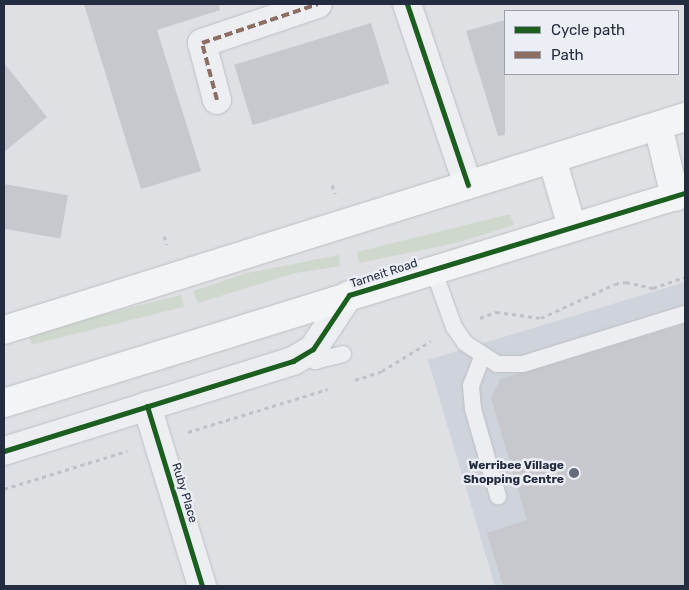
<!DOCTYPE html>
<style>
body{margin:0}
#map{position:relative;width:689px;height:590px;overflow:hidden;background:#dee0e4;font-family:Rubik,sans-serif}
div>[style]{position:absolute}
.built>*{inset:0;background:#cfd3db}
.green>*{inset:0;background:#ced8cd;transform-origin:0 0}
.building>*{inset:0;background:#c6c8cd;transform-origin:0 0}
.path>*{height:3px;margin-top:-1.5px;transform-origin:0;background:repeating-linear-gradient(90deg,#c0c1c7 0 4px,transparent 0 8px)}
.roads{filter:drop-shadow(0 0 1px #bcbec2) drop-shadow(0 0 1px #bcbec2)}
.lane>*{height:16px;margin:-8px;padding:0 8px;transform-origin:8px;border-radius:8px;background:#edeef1}
.street>*{height:28px;margin:-14px;padding:0 14px;transform-origin:14px;border-radius:14px;background:#edeef1}
.secondary>*{height:28px;margin:-14px;padding:0 14px;transform-origin:14px;border-radius:14px;background:#f2f4f5}
.quiet>*{height:4px;margin-top:-2px;transform-origin:0;background:repeating-linear-gradient(90deg,#8d6e63 0 8px,transparent 0 12px)}
.cycleway>*{height:5px;margin:-2.5px;padding:0 2.5px;transform-origin:2.5px;border-radius:2.5px;background:#1b5e20}
.dots>*{width:14px;height:14px;translate:-50% -50%;box-sizing:border-box;border:2px solid #ebeef5;border-radius:50%}
span{translate:-50% -50%;white-space:nowrap;text-align:center;line-height:1.15;-webkit-text-stroke:5px #ebeef5;paint-order:stroke}
.street-label{font-size:12px;color:#242c3f}
.poi-label{font-size:12px;color:#242c3f;font-weight:700}
.right{translate:-100% -50%;text-align:right}
.frame{position:absolute;inset:0;border:5px solid #242c3f;pointer-events:none}
.legend{position:absolute;left:504px;top:10px;width:175px;height:65px;box-sizing:border-box;background:#ebeef5;border:1px solid #9ba0ac;margin:0;padding:6px 9px;list-style:none;font-size:15px;color:#242c3f}
.legend li{display:flex;align-items:center;gap:10px;height:25px}
.legend b{width:25px;border:1px solid #9ba0ac}
</style>
<div id="map">
<div class="built">
<div style="clip-path:polygon(685px 282px,685px 586px,495px 586px,428px 360px)"></div>
</div>
<div class="green">
<div style="clip-path:polygon(510px 214px,514px 225px,456px 243px,359px 263px,357px 252px)"></div>
<div style="clip-path:polygon(339px 255px,340px 266px,295px 273px,198px 303px,193px 291px,247px 273px)"></div>
<div style="left:181px;top:295px;width:12px;height:157px;rotate:76deg"></div>
</div>
<div class="building">
<div style="clip-path:polygon(84px 4px,219px 4px,220px 10px,157px 30px,201px 171px,141px 189px)"></div>
<div style="clip-path:polygon(505px 20px,505px 135px,498px 136px,466px 31px)"></div>
<div style="left:371px;top:23px;width:63px;height:143px;rotate:73deg"></div>
<div style="clip-path:polygon(4px 63px,47px 117px,4px 152px)"></div>
<div style="left:4px;top:184px;width:65px;height:44px;rotate:10deg"></div>
<div style="clip-path:polygon(685px 324px,685px 586px,503px 586px,487px 533px,527px 520px,491px 398px,500px 379px)"></div>
</div>
<div class="path">
<div style="left:332px;top:185px;width:9px;rotate:69deg"></div>
<div style="left:164px;top:236px;width:9px;rotate:69deg"></div>
<div style="left:480px;top:318px;width:17px;rotate:-21deg"></div>
<div style="left:496px;top:312px;width:45px;rotate:7.6deg"></div>
<div style="left:541px;top:318px;width:81px;rotate:-24.7deg"></div>
<div style="left:615px;top:284px;width:11px;rotate:-10deg"></div>
<div style="left:626px;top:282px;width:28px;rotate:13deg"></div>
<div style="left:653px;top:288px;width:34px;rotate:-19deg"></div>
<div style="left:355px;top:380px;width:28px;rotate:-18deg"></div>
<div style="left:382px;top:371px;width:57px;rotate:-31.5deg"></div>
<div style="left:188px;top:432px;width:146px;rotate:-17.1deg"></div>
<div style="left:4px;top:489px;width:129px;rotate:-17.2deg"></div>
</div>
<div class="roads">
<div class="lane">
<div style="left:433px;top:269px;width:62px;rotate:70.1deg"></div>
<div style="left:454px;top:327px;width:19px;rotate:55deg"></div>
<div style="left:465px;top:343px;width:38px;rotate:33deg"></div>
<div style="left:497px;top:364px;width:26px"></div>
<div style="left:523px;top:364px;width:170px;rotate:-17.2deg"></div>
<div style="left:304px;top:355px;width:13px;rotate:29deg"></div>
<div style="left:315px;top:361px;width:29px;rotate:-14deg"></div>
<div style="left:482px;top:357px;width:31px;rotate:111deg"></div>
<div style="left:471px;top:386px;width:23px;rotate:85deg"></div>
<div style="left:473px;top:409px;width:91px;rotate:74deg"></div>
</div>
<div class="street">
<div style="left:407px;top:4px;width:191px;rotate:71.4deg"></div>
<div style="left:217px;top:100px;width:59px;rotate:-104.7deg"></div>
<div style="left:202px;top:43px;width:122px;rotate:-18.6deg"></div>
<div style="left:147px;top:406px;width:188px;rotate:73deg"></div>
<div style="left:4px;top:451px;width:303px;rotate:-17.3deg"></div>
<div style="left:293px;top:361px;width:23px;rotate:-31deg"></div>
<div style="left:313px;top:349px;width:65px;rotate:-56.3deg"></div>
</div>
<div class="secondary">
<div style="left:658px;top:126px;width:73px;rotate:76.5deg"></div>
<div style="left:552px;top:159px;width:71px;rotate:73.6deg"></div>
<div style="left:4px;top:330px;width:714px;rotate:-17.37deg"></div>
<div style="left:4px;top:403px;width:713px;rotate:-17.14deg"></div>
</div>
</div>
<div class="quiet">
<div style="left:217px;top:100px;width:59px;rotate:-104.7deg"></div>
<div style="left:202px;top:43px;width:122px;rotate:-18.6deg"></div>
</div>
<div class="cycleway">
<div style="left:407px;top:4px;width:191px;rotate:71.4deg"></div>
<div style="left:147px;top:406px;width:188px;rotate:73deg"></div>
<div style="left:4px;top:451px;width:303px;rotate:-17.3deg"></div>
<div style="left:293px;top:361px;width:23px;rotate:-31deg"></div>
<div style="left:313px;top:349px;width:65px;rotate:-56.3deg"></div>
<div style="left:349px;top:295px;width:351px;rotate:-16.9deg"></div>
</div>
<div class="dots">
<div style="left:574px;top:473px;background:#656b79"></div>
</div>
<div class="street-label">
<span style="left:384px;top:274px;rotate:-18deg">Tarneit Road</span>
<span style="left:184px;top:493px;rotate:73deg">Ruby Place</span>
</div>
<div class="poi-label">
<span class="right" style="left:564px;top:473px">Werribee Village<br>Shopping Centre</span>
</div>
<div class="frame"></div>
<ul class="legend">
<li><b style="height:6px;background:#1b5e20"></b>Cycle path</li>
<li><b style="height:6px;background:#8d6e63"></b>Path</li>
</ul>
</div>
